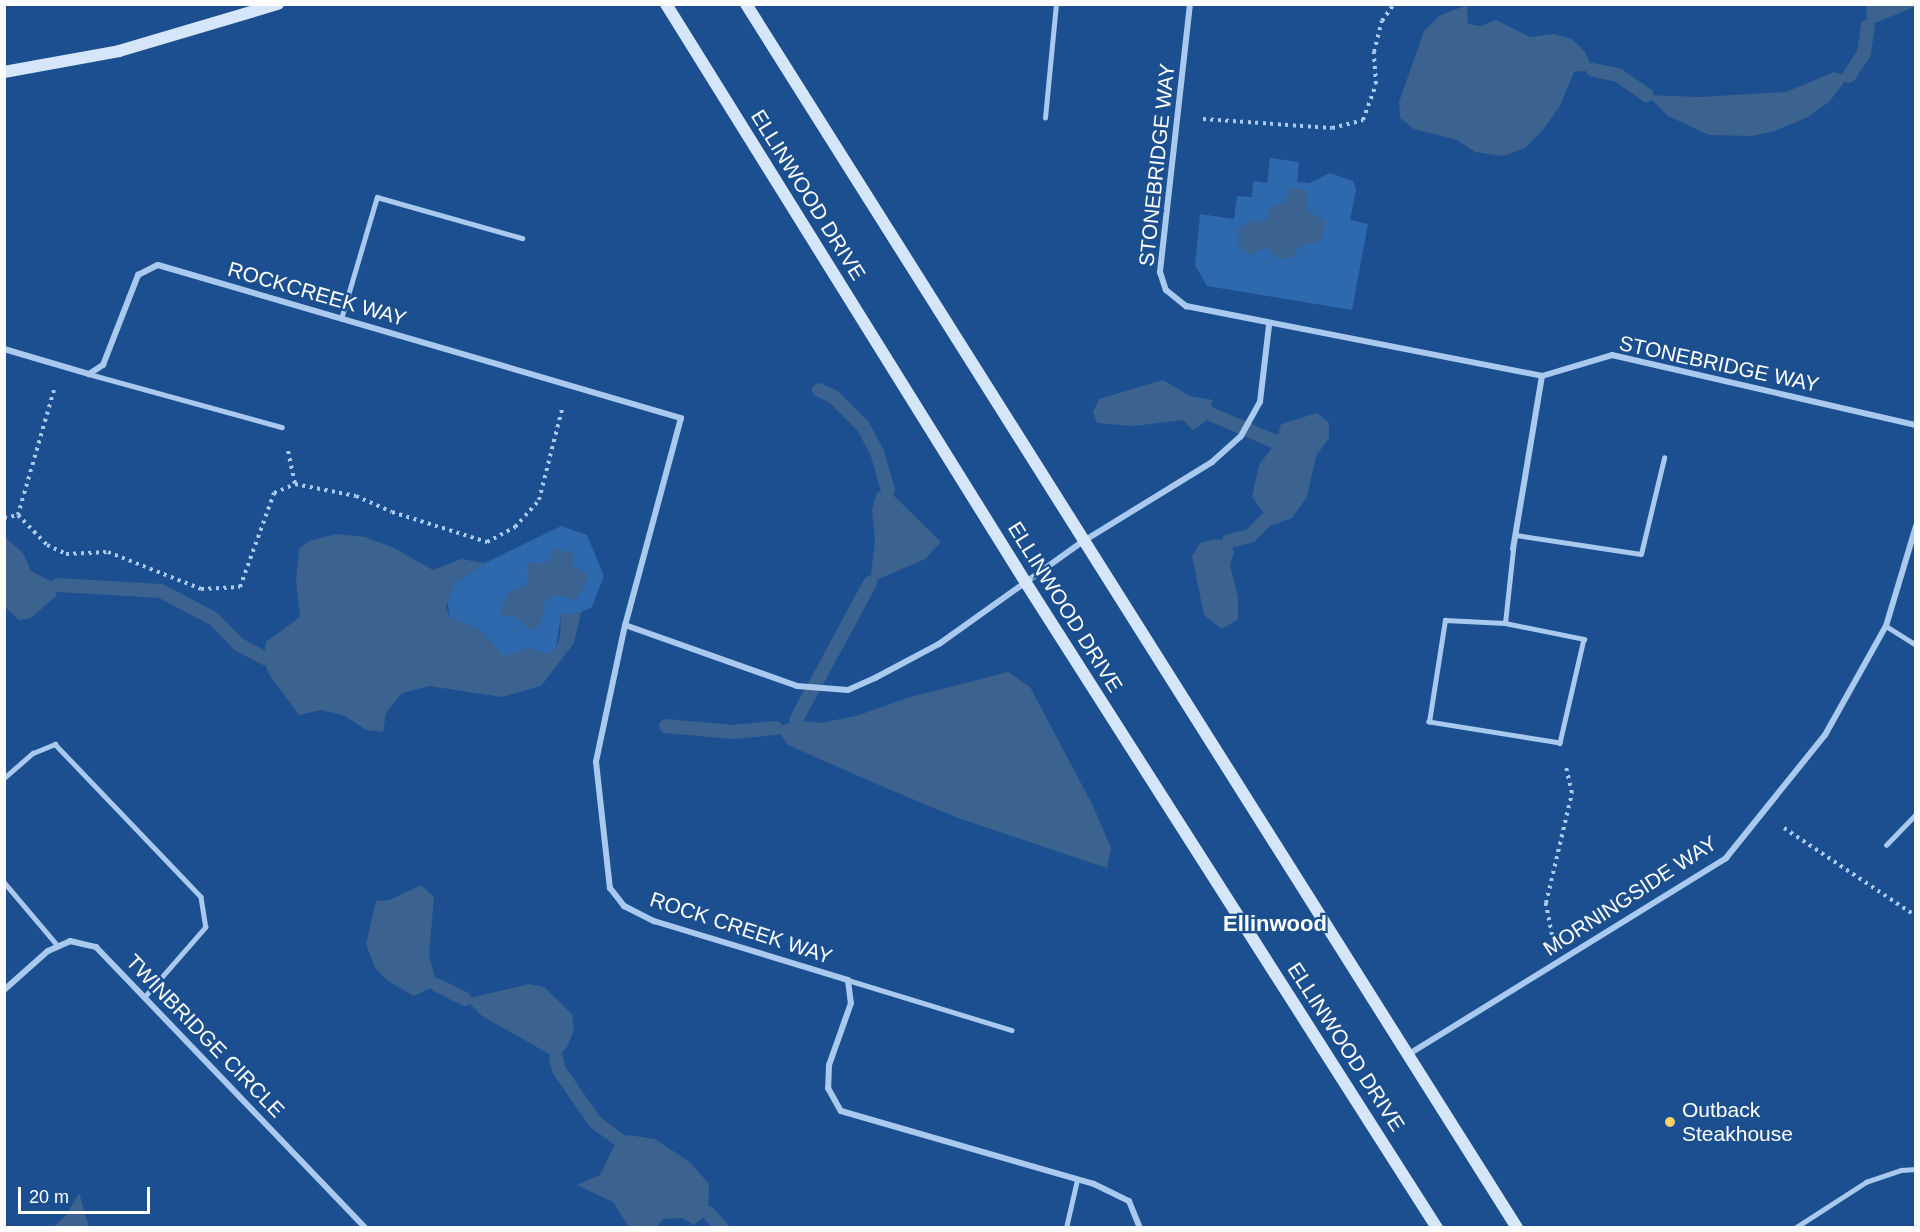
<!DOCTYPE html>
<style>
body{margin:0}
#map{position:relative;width:1920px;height:1232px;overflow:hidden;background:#1b4f8f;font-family:Arial,sans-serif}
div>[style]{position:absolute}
.green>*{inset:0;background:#2e69ad}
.water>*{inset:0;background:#3c6290}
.stream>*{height:14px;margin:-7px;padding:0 7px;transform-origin:7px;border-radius:7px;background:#3c6290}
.path>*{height:4px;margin-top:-2px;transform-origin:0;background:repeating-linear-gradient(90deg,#a9c9ee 0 3px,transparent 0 7.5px)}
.lane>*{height:4.5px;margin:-2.25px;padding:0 2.25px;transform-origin:2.25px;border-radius:2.25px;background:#a9c9ee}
.street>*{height:6px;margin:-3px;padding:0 3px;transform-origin:3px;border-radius:3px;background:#a9c9ee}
.secondary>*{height:12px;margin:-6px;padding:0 6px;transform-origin:6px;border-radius:6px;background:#d6e6fa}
.dots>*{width:16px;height:16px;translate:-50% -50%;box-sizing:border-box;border:3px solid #1b4f8f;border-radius:50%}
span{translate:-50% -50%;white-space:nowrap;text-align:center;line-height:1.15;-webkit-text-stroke:4.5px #1b4f8f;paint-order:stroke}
.street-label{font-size:21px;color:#fff}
.poi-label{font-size:21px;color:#fff}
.left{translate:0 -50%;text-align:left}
.neighbourhood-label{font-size:22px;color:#fff;font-weight:700}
.frame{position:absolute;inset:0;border:6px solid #fff;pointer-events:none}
.scale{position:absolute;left:18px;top:1187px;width:132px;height:27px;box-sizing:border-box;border:3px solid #fff;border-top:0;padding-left:8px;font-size:18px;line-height:21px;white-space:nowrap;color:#fff;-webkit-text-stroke:4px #1b4f8f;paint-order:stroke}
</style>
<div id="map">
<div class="green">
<div style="clip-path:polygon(1270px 158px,1299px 162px,1297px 182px,1309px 183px,1330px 173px,1353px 181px,1356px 190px,1350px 220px,1368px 224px,1352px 310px,1207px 286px,1195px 265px,1200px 214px,1234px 219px,1237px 196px,1252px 197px,1253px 181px,1267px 183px)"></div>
<div style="clip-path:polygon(561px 526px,587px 535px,604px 576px,592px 607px,581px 612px,561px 614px,556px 648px,548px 654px,529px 648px,504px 657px,479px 629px,450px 617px,447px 598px,454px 584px,485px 563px)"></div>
</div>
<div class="water">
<div style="clip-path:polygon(1915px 4px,1914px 7px,1868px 26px,1866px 5px)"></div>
<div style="clip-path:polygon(1467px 5px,1468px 24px,1480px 26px,1496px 20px,1530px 37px,1554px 34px,1572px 39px,1585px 52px,1593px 70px,1574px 72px,1560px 106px,1543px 130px,1525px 148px,1503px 156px,1475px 152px,1457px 140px,1414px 129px,1400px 118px,1399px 102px,1424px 31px,1439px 16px)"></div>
<div style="clip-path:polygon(1834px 72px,1849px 76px,1829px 102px,1806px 118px,1775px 131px,1752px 136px,1709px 135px,1668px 116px,1647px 95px,1699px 97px,1786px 92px)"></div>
<div style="clip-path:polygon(1291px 188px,1306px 190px,1308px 211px,1326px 221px,1321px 241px,1301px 245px,1290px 259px,1277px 258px,1268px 246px,1251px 255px,1238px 245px,1239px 229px,1253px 220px,1265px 221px,1271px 208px,1285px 201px)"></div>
<div style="clip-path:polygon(1163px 380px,1190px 396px,1213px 400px,1205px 422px,1193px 430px,1183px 420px,1134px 426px,1097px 423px,1093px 412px,1099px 399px)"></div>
<div style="clip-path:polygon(1317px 413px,1329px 423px,1329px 438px,1316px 456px,1307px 497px,1292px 518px,1273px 525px,1252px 497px,1259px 465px,1276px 442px,1281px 424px)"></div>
<div style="clip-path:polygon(888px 490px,941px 542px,925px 559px,870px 583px,875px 541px,872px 510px,877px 492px)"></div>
<div style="clip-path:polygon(336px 534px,365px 537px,394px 548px,433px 570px,461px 559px,485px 563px,454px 584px,446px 607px,450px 617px,479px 629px,504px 656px,529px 648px,548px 654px,556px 648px,560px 637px,561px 614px,581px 612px,574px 643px,541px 686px,502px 697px,429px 686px,402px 693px,386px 713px,383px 732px,366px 730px,345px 716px,321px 710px,299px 715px,268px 673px,264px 658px,266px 642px,300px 617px,296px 580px,299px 549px,309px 541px)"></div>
<div style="clip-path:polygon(4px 536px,23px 553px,31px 571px,58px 585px,56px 596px,31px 618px,19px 620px,5px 607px)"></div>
<div style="clip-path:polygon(1215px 539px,1229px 541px,1234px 552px,1230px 565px,1238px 597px,1238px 619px,1222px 629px,1204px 615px,1192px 556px,1200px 543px)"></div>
<div style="clip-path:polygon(554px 548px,574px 554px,572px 565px,589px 576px,576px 600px,556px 595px,546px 599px,540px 625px,531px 631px,515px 616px,502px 616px,501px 608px,508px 593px,527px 585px,528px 562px,543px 564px,552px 558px)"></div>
<div style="clip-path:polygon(1008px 672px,1030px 687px,1093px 806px,1111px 848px,1107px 868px,958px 818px,881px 786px,788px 745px,776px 728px,796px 720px,820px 723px,856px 716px,907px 698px)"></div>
<div style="clip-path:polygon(421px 885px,434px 897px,429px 955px,437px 985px,414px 996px,388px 981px,375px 968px,366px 944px,376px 901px,390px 900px)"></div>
<div style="clip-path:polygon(529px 984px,544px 987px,572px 1014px,574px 1030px,567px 1047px,556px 1058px,482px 1016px,465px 999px)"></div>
<div style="clip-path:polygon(628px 1135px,655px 1139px,691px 1163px,709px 1184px,708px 1213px,694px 1225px,682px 1218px,663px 1219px,657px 1227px,629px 1227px,613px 1202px,577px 1185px,600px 1175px,614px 1146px)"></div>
<div style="clip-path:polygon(79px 1193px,89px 1227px,53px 1227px,67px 1214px)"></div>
</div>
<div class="stream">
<div style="left:1593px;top:70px;width:25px;rotate:11deg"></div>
<div style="left:1618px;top:75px;width:35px;rotate:35deg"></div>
<div style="left:1849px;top:76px;width:27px;rotate:-57deg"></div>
<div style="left:1864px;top:53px;width:27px;rotate:-82deg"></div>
<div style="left:819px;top:390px;width:17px;rotate:25deg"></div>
<div style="left:834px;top:397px;width:41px;rotate:45deg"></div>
<div style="left:863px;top:426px;width:30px;rotate:62deg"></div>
<div style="left:877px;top:452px;width:40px;rotate:74deg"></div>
<div style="left:1208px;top:413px;width:74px;rotate:23.1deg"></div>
<div style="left:1229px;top:541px;width:22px;rotate:-13deg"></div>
<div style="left:1250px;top:536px;width:24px;rotate:-45deg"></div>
<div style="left:58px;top:585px;width:103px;rotate:3.3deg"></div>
<div style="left:161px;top:591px;width:60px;rotate:27.8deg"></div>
<div style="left:214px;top:619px;width:35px;rotate:46deg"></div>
<div style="left:238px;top:644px;width:30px;rotate:28deg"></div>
<div style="left:796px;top:720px;width:156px;rotate:-61.6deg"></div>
<div style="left:666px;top:726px;width:67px;rotate:5.1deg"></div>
<div style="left:733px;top:732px;width:43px;rotate:-5.3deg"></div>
<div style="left:437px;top:985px;width:31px;rotate:27deg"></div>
<div style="left:556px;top:1058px;width:12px;rotate:76deg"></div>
<div style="left:559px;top:1070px;width:63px;rotate:55.3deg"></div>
<div style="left:595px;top:1122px;width:32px;rotate:36deg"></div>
<div style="left:708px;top:1213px;width:21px;rotate:47deg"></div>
</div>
<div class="path">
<div style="left:1203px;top:119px;width:129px;rotate:4deg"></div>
<div style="left:1332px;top:128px;width:32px;rotate:-14deg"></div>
<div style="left:1363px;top:120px;width:38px;rotate:-70deg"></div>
<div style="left:1376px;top:84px;width:32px;rotate:-94deg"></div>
<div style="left:1374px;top:52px;width:32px;rotate:-76deg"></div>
<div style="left:1382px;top:21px;width:21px;rotate:-55deg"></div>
<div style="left:54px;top:390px;width:130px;rotate:106.1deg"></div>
<div style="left:18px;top:515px;width:42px;rotate:46deg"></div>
<div style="left:47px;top:545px;width:21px;rotate:25deg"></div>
<div style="left:66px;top:554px;width:42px;rotate:-2.7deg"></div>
<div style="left:108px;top:552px;width:100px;rotate:21.7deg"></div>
<div style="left:201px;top:589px;width:39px;rotate:-3deg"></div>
<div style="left:240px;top:587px;width:100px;rotate:-70.1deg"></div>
<div style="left:274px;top:493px;width:23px;rotate:-23deg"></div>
<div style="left:288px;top:451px;width:34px;rotate:78deg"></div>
<div style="left:295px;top:484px;width:62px;rotate:11.1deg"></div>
<div style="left:356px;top:496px;width:39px;rotate:24deg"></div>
<div style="left:392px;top:512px;width:100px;rotate:17.5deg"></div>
<div style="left:487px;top:542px;width:32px;rotate:-28deg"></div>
<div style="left:515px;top:527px;width:36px;rotate:-48deg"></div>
<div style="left:539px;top:500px;width:94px;rotate:-75.8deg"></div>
<div style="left:4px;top:518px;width:14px;rotate:-12deg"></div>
<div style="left:1784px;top:828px;width:159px;rotate:33.7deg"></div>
<div style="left:1552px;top:935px;width:33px;rotate:-101deg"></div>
<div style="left:1546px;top:903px;width:113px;rotate:-76.7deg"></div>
<div style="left:1572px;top:793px;width:27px;rotate:-103deg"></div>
</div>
<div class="lane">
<div style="left:1045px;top:118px;width:115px;rotate:-84.5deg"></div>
<div style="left:341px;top:319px;width:127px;rotate:-73.6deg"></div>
<div style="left:377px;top:197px;width:151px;rotate:15.8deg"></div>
<div style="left:89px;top:374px;width:200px;rotate:15.4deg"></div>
<div style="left:1516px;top:535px;width:126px;rotate:8.6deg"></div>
<div style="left:1641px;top:554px;width:99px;rotate:-76.5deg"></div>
<div style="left:1505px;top:623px;width:81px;rotate:11.4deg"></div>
<div style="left:1584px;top:639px;width:107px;rotate:103deg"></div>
<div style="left:1560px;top:743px;width:133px;rotate:-170.9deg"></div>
<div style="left:1429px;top:722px;width:103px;rotate:-81.1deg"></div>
<div style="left:1445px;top:620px;width:60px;rotate:2.9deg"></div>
<div style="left:1505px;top:623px;width:74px;rotate:-83.8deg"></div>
<div style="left:1886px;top:626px;width:36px;rotate:32deg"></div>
<div style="left:4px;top:778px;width:38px;rotate:-41deg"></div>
<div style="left:33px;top:753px;width:24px;rotate:-22deg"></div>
<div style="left:55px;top:744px;width:211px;rotate:46.3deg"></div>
<div style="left:201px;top:897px;width:30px;rotate:81deg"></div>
<div style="left:206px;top:927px;width:93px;rotate:131.1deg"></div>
<div style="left:1886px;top:845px;width:43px;rotate:-45.9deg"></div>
<div style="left:4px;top:882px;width:84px;rotate:49.8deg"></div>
<div style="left:848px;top:980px;width:171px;rotate:17deg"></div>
<div style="left:1066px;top:1228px;width:49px;rotate:-77.1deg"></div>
<div style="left:1795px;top:1228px;width:85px;rotate:-32.9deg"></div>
<div style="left:1866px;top:1182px;width:37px;rotate:-19deg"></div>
<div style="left:1901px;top:1170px;width:15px;rotate:-4deg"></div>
</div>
<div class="street">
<div style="left:1190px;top:4px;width:270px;rotate:96.4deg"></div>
<div style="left:1160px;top:272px;width:19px;rotate:72deg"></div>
<div style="left:1166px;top:290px;width:26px;rotate:39deg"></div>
<div style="left:1186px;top:306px;width:363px;rotate:11.1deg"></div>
<div style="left:1542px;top:376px;width:73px;rotate:-16.7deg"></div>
<div style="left:1612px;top:355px;width:312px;rotate:13deg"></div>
<div style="left:4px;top:349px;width:89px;rotate:16.4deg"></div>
<div style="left:89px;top:374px;width:17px;rotate:-33deg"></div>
<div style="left:103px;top:365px;width:97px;rotate:-68.7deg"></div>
<div style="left:138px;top:275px;width:22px;rotate:-27deg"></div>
<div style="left:158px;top:265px;width:545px;rotate:16.31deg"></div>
<div style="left:681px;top:418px;width:214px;rotate:105.1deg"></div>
<div style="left:625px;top:625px;width:140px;rotate:102deg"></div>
<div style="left:596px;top:762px;width:127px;rotate:83.7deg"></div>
<div style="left:610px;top:888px;width:23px;rotate:52deg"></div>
<div style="left:624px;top:906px;width:34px;rotate:27deg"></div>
<div style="left:654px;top:921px;width:203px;rotate:16.9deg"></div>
<div style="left:848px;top:980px;width:23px;rotate:83deg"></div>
<div style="left:851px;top:1003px;width:66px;rotate:109.5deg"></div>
<div style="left:829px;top:1065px;width:23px;rotate:92deg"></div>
<div style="left:828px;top:1088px;width:26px;rotate:61deg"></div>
<div style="left:841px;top:1111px;width:263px;rotate:16.1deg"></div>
<div style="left:1094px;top:1184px;width:39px;rotate:26deg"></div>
<div style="left:1129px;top:1201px;width:29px;rotate:68deg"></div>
<div style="left:1513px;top:549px;width:175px;rotate:-80.5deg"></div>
<div style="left:625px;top:625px;width:182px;rotate:19.5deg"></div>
<div style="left:797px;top:686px;width:51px;rotate:4.5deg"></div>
<div style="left:848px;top:690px;width:30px;rotate:-24deg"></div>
<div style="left:875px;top:678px;width:72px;rotate:-28deg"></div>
<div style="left:939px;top:644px;width:176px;rotate:-35.5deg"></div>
<div style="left:1082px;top:542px;width:153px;rotate:-31.6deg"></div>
<div style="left:1212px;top:462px;width:39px;rotate:-42deg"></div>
<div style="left:1241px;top:436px;width:39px;rotate:-61deg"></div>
<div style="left:1260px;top:402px;width:78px;rotate:-83.3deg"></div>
<div style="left:4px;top:990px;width:59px;rotate:-41.6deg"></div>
<div style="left:48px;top:951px;width:24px;rotate:-24deg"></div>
<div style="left:70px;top:941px;width:27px;rotate:13deg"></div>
<div style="left:96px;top:947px;width:389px;rotate:46.2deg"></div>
<div style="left:1409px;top:1054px;width:373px;rotate:-31.7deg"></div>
<div style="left:1726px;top:858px;width:158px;rotate:-51.2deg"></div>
<div style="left:1825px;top:735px;width:125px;rotate:-60.8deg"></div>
<div style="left:1886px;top:626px;width:104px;rotate:-73.3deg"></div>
</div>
<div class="secondary">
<div style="left:666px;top:4px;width:682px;rotate:58.13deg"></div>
<div style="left:1026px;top:583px;width:765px;rotate:57.49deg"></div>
<div style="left:746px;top:4px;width:1447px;rotate:57.79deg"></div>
<div style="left:4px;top:72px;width:117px;rotate:-10.3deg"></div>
<div style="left:119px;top:51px;width:166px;rotate:-16.5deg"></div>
</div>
<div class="dots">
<div style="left:1670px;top:1122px;background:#ffd166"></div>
</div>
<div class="street-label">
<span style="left:1157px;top:165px;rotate:-84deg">STONEBRIDGE WAY</span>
<span style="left:808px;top:195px;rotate:58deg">ELLINWOOD DRIVE</span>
<span style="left:317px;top:294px;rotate:16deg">ROCKCREEK WAY</span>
<span style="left:1719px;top:364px;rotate:12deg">STONEBRIDGE WAY</span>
<span style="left:1065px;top:607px;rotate:58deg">ELLINWOOD DRIVE</span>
<span style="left:1630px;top:896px;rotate:-33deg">MORNINGSIDE WAY</span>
<span style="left:741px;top:928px;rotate:18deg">ROCK CREEK WAY</span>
<span style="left:205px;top:1036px;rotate:46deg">TWINBRIDGE CIRCLE</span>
<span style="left:1346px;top:1047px;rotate:57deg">ELLINWOOD DRIVE</span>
</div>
<div class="poi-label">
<span class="left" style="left:1682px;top:1122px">Outback<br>Steakhouse</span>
</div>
<div class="neighbourhood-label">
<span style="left:1275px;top:924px">Ellinwood</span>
</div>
<div class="frame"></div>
<div class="scale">20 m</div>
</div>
